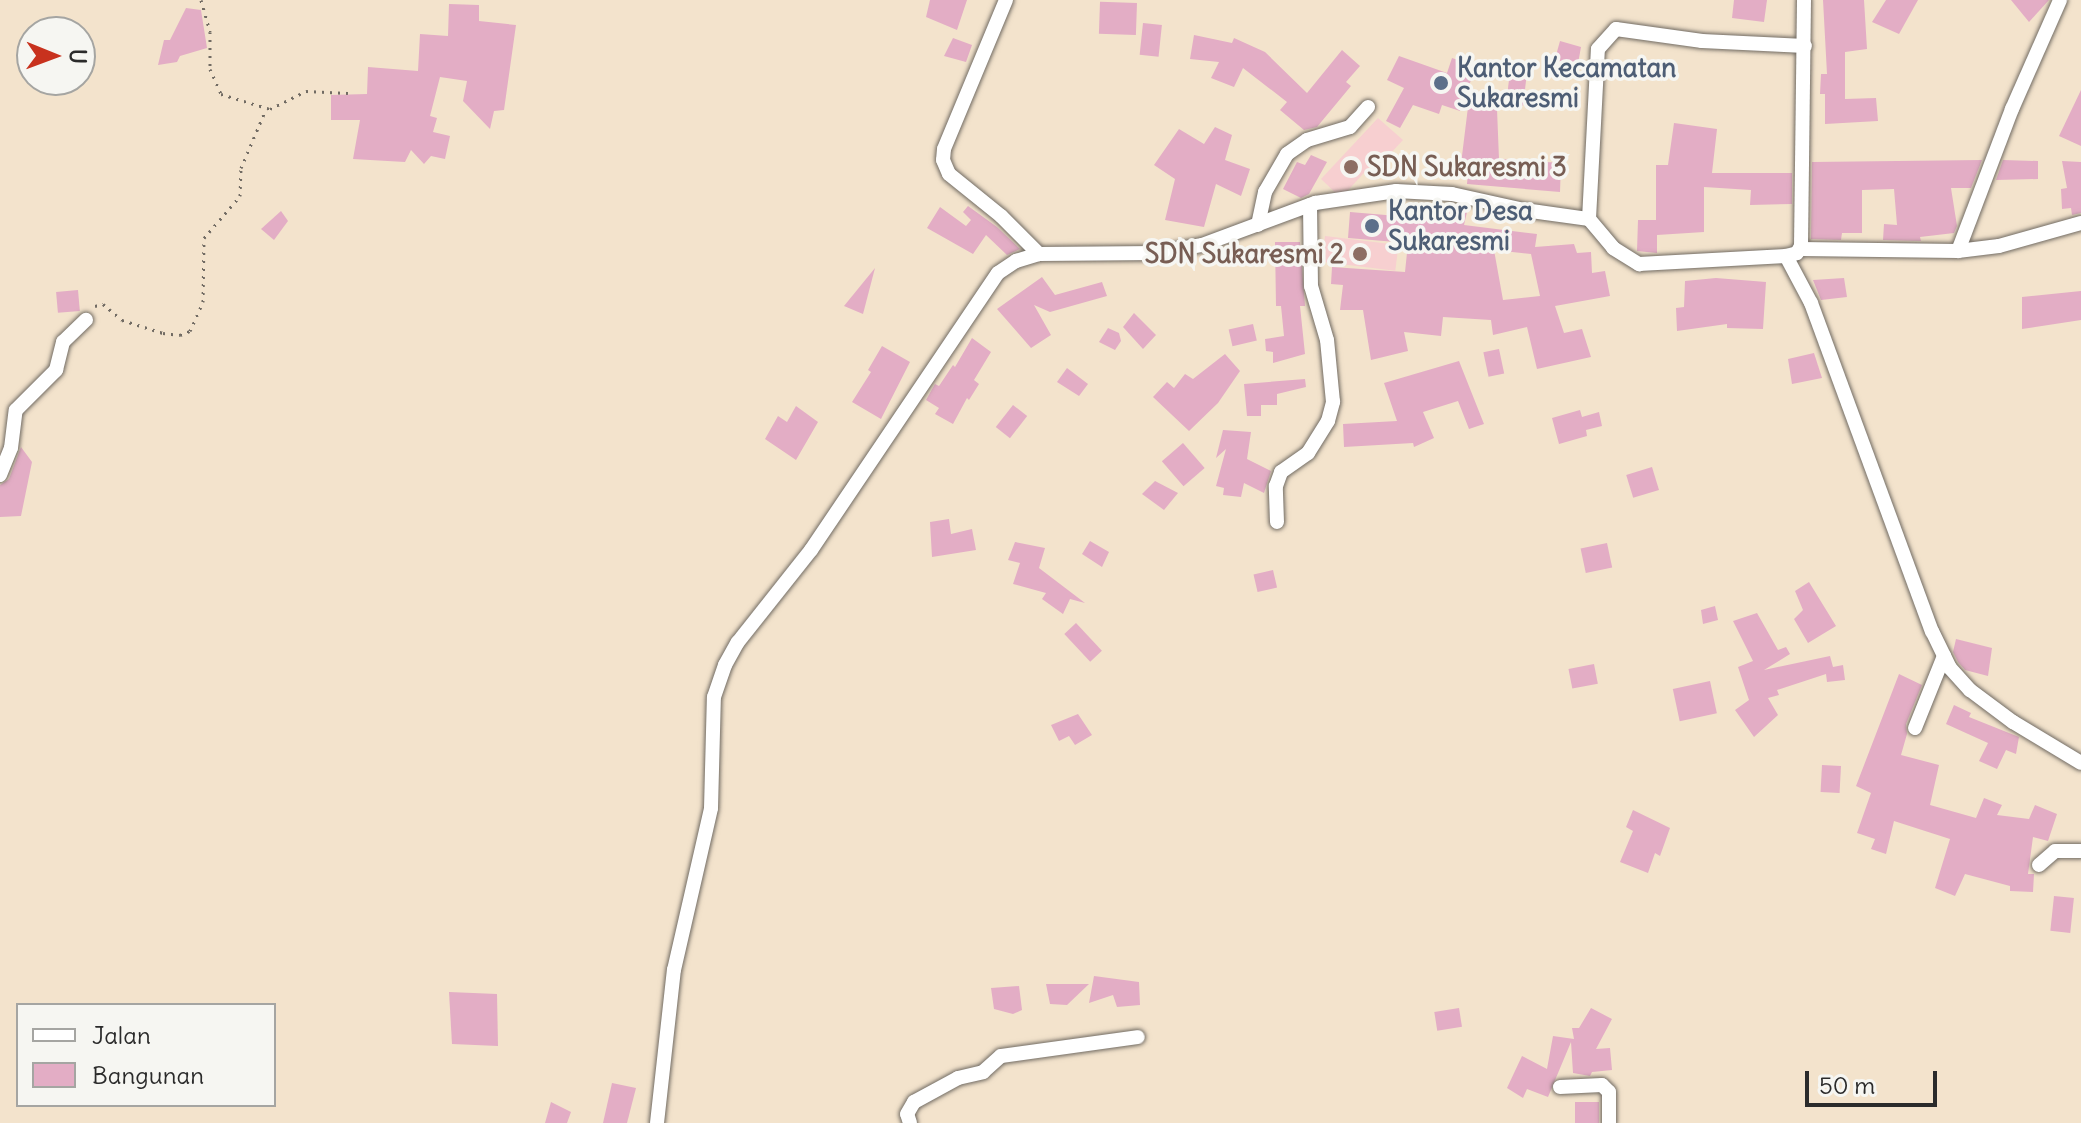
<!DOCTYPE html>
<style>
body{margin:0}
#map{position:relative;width:2081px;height:1123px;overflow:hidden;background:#f3e3cc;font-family:Delius,sans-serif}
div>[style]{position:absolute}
.built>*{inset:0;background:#f7cfd0;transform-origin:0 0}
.building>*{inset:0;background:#e3adc5;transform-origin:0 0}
.path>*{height:3px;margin-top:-1.5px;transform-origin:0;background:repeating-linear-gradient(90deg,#716b63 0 2px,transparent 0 8px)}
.roads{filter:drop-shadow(0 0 2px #716b63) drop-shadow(0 0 2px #716b63)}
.street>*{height:14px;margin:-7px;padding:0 7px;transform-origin:7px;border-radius:7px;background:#fff}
.dots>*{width:22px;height:22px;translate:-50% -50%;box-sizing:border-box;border:4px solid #f6f6f2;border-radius:50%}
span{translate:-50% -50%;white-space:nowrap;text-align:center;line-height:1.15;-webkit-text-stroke:7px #f6f6f2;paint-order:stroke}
.service-label{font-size:26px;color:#4e5e75;font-weight:700}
.left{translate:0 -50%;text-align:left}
.education-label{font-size:26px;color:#785e54;font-weight:700}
.right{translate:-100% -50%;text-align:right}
.legend{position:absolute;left:16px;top:1003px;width:260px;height:104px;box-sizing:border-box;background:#f6f6f2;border:2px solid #a5a5a2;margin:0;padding:10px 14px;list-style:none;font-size:24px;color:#2b2b2b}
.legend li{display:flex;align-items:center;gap:16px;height:40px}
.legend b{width:40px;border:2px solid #a5a5a2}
.north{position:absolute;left:16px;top:16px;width:80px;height:80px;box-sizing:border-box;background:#f6f6f2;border:2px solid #a5a5a2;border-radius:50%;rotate:91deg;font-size:22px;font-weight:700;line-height:32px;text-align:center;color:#2b2b2b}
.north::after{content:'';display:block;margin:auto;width:28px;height:36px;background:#c8321e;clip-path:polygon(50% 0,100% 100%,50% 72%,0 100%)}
.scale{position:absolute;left:1805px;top:1071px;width:132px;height:36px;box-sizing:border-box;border:4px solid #2b2b2b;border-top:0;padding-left:10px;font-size:24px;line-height:28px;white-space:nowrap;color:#2b2b2b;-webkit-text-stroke:6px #f6f6f2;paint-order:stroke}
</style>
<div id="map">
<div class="built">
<div style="clip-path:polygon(1378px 118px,1403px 140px,1389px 155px,1384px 151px,1341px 198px,1321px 179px)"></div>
<div style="left:1325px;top:236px;width:74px;height:26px;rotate:7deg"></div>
</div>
<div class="building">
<div style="clip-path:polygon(930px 0,967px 0,957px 30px,926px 17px)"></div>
<div style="clip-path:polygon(1734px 0,1767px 0,1764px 22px,1732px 18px)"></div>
<div style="clip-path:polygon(1823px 0,1864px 0,1867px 49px,1845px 52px,1845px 99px,1876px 98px,1878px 121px,1825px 124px,1825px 94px,1820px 94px,1821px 74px,1827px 74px)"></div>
<div style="clip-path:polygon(1886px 0,1918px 0,1899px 34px,1872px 22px)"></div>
<div style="clip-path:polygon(2011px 0,2049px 0,2029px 22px)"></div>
<div style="left:1137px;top:3px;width:32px;height:37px;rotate:92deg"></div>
<div style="clip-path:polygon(449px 4px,479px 5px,479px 21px,516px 25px,504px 110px,494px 111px,490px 129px,463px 101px,467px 81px,440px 77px,430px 116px,437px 118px,433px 132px,450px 136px,445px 159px,431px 156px,424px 164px,411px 150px,405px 162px,353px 159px,360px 120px,331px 120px,331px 95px,367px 94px,368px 67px,418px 71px,420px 34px,448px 36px)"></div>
<div style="clip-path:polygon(186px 8px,201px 10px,207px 48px,180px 56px,177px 62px,158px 65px,164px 40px,170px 40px)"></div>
<div style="left:1143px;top:23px;width:19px;height:32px;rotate:6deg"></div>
<div style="clip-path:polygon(1194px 35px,1232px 43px,1234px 38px,1265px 52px,1307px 93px,1342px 50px,1360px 66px,1346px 82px,1351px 86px,1317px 127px,1304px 130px,1280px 110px,1287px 102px,1243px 68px,1234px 87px,1211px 78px,1219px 62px,1190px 59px)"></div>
<div style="clip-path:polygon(953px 38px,972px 45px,966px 62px,944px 56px)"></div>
<div style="clip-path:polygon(1560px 41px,1581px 47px,1577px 69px,1555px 59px)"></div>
<div style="clip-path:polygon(1399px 56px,1447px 73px,1452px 58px,1476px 66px,1460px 111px,1442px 105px,1439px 114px,1413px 105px,1400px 128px,1386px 121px,1404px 88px,1387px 80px)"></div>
<div style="left:1510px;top:72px;width:17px;height:32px;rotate:7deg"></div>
<div style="clip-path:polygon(2081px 90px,2081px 146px,2059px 136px)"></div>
<div style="clip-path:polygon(1468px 107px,1497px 109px,1499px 159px,1561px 163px,1560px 192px,1467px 184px,1468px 172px,1460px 172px)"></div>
<div style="clip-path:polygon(1674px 123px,1717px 129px,1712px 173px,1792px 173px,1792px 204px,1750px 205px,1751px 190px,1704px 187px,1704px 232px,1657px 235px,1657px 253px,1637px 251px,1638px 220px,1656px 220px,1656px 165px,1668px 165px)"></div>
<div style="clip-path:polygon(1215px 127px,1232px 135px,1225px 160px,1250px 169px,1241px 196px,1216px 184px,1204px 227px,1165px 220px,1175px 179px,1154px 165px,1179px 129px,1204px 144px)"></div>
<div style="clip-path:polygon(1311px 155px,1327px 162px,1309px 194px,1301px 198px,1283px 189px,1297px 162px,1305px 165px)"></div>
<div style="clip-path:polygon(1982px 160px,1971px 188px,1951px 188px,1957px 226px,1954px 233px,1920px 237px,1921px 241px,1883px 240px,1884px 224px,1897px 225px,1894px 189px,1862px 190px,1862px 233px,1842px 233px,1841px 240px,1811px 239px,1812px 162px)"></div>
<div style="clip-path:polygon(2003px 160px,2038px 161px,2038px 179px,1996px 180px)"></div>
<div style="clip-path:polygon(2062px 161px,2081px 162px,2081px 213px,2072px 215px,2071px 208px,2062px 209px,2061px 189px,2067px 188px)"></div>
<div style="clip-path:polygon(968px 206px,997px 227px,1020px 249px,1007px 255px,986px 235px,973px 254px,927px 228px,940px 207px,966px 226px,971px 220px,963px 212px)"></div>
<div style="clip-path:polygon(evenodd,1447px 209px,1467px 212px,1464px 225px,1537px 234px,1535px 247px,1574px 244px,1577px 253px,1591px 252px,1592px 273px,1605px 271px,1610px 296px,1555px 306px,1564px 333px,1582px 329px,1591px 357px,1537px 369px,1527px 327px,1493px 335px,1491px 320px,1443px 317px,1441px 336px,1404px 332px,1408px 351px,1371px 360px,1363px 310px,1340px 310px,1343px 285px,1331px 284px,1332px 267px,1405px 272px,1408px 243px,1348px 238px,1350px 212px,1445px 220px,1447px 209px,1494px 250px,1531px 254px,1540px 296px,1503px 300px,1494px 250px)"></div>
<div style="clip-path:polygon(281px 211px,288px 221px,274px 240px,261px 229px)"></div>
<div style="clip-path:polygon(1275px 242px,1300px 242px,1305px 306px,1300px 306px,1305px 354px,1273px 363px,1273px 352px,1266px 351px,1265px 339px,1284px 336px,1281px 306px,1276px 306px)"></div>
<div style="clip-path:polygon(875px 268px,863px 314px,844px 306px)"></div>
<div style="clip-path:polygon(1042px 277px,1055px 295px,1102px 282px,1107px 296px,1050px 312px,1034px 305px,1051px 335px,1031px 348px,997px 309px)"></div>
<div style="clip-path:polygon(1716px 278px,1766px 282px,1763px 329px,1727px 328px,1727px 324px,1677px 331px,1676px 308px,1684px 307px,1685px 281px)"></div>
<div style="clip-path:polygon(1844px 278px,1847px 297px,1821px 300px,1813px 280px)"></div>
<div style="left:78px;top:290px;width:21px;height:22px;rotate:85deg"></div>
<div style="clip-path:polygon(2081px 291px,2081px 320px,2022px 329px,2022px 297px)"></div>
<div style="clip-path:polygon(1134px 313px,1156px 335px,1143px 349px,1123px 327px)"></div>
<div style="left:1253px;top:324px;width:17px;height:25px;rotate:77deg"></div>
<div style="clip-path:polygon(1108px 328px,1119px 333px,1121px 341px,1115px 350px,1099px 342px)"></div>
<div style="clip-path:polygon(972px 338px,991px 352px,974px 380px,979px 384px,969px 400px,967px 398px,953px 424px,935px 414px,939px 408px,926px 400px,935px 384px,939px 386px,953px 365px,955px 367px)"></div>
<div style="clip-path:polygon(882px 346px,910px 362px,881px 419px,852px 402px,871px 372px,868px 370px)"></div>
<div style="left:1499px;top:349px;width:25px;height:16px;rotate:78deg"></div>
<div style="clip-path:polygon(1814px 353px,1822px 378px,1792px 384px,1788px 359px)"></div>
<div style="clip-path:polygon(1225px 354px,1240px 371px,1218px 403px,1189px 431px,1153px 397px,1167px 382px,1174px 388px,1185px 374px,1193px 379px)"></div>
<div style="clip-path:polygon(1459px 361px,1484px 424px,1469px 429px,1458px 401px,1423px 412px,1434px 438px,1414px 447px,1413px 443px,1344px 447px,1343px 424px,1397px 421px,1384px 383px)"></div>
<div style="clip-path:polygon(1067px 368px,1088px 384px,1079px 396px,1057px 382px)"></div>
<div style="clip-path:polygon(1305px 379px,1306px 387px,1277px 394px,1277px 405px,1261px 405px,1261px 416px,1247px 416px,1244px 384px)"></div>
<div style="left:1013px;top:405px;width:18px;height:28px;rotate:38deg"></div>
<div style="clip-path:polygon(796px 406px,818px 422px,796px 460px,765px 439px,778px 416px,787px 422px)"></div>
<div style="clip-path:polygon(1580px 410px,1582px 417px,1599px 412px,1602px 426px,1586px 430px,1587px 436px,1559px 444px,1552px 418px)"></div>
<div style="clip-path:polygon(1223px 430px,1251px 432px,1247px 459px,1271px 471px,1264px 493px,1244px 483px,1241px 497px,1223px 495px,1224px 488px,1216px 486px,1226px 449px,1216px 458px)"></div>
<div style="left:1183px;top:443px;width:33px;height:28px;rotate:49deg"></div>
<div style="clip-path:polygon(21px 447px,32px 462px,21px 516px,0 517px,0 485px,9px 479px)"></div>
<div style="left:1652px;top:467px;width:24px;height:27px;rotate:73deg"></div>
<div style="clip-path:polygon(1155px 481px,1178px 493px,1164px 510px,1142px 494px)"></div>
<div style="clip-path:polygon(949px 519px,951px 534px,972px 529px,976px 550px,932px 557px,930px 522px)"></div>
<div style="clip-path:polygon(1090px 541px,1109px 552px,1102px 567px,1082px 554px)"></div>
<div style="clip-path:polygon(1015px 542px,1045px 548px,1039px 568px,1085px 603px,1070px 599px,1063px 614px,1042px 599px,1046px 593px,1013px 584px,1020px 563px,1008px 560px)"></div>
<div style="left:1607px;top:543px;width:25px;height:27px;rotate:78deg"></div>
<div style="left:1273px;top:570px;width:18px;height:20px;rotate:77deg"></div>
<div style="clip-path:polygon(1809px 582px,1836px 626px,1808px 643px,1794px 619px,1803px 610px,1795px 591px)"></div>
<div style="clip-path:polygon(1715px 606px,1718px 620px,1703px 624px,1701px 610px)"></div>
<div style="clip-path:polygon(1757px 613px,1778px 650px,1786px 647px,1790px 654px,1764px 670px,1830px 656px,1833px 667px,1843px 665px,1845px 680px,1827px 682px,1826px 674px,1777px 690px,1779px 695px,1768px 698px,1778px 715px,1754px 737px,1735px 710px,1749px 700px,1738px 667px,1753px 661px,1733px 621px)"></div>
<div style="left:1076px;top:623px;width:38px;height:16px;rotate:47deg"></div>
<div style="clip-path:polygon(1956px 639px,1992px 648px,1988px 676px,1965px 670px,1958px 662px,1953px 652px)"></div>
<div style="left:1594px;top:664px;width:20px;height:26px;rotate:79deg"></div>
<div style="clip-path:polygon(1899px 674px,1922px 685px,1906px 724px,1907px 734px,1901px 755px,1939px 765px,1930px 805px,1976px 818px,1984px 798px,2002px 805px,1997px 815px,2029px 819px,2035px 805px,2057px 814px,2048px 841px,2033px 837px,2028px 874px,2034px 874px,2033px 892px,2010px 891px,2010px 886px,1965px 874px,1955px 896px,1935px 888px,1950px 839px,1894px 821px,1886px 854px,1871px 849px,1875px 839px,1857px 833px,1871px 793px,1856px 786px)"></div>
<div style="left:1710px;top:681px;width:33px;height:38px;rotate:78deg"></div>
<div style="clip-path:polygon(1954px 705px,1971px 713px,1969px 717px,2019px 737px,2016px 754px,2006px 750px,1997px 769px,1979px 761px,1988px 743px,1946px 724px)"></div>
<div style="clip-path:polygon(1078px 714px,1092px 735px,1075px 745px,1069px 736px,1059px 741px,1051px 725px)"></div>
<div style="left:1822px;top:765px;width:19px;height:27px;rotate:3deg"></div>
<div style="clip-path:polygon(1633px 810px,1670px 828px,1660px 856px,1655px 853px,1648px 873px,1620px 862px,1633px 831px,1626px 827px)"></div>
<div style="left:2054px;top:896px;width:20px;height:35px;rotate:6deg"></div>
<div style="clip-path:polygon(1094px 976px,1139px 982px,1140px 1005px,1117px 1007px,1113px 995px,1089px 1003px)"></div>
<div style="clip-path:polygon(1046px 984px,1089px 984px,1067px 1005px,1050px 1004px)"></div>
<div style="clip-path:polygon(1019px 986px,1022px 1010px,1013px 1014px,994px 1009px,991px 988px)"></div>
<div style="clip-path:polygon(449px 992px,497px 994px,498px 1046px,452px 1044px)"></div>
<div style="left:1459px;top:1008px;width:19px;height:25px;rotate:81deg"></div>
<div style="clip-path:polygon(1591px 1008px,1612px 1019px,1596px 1049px,1610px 1048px,1612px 1070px,1592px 1072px,1590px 1076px,1573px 1073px,1571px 1042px,1548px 1097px,1527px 1089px,1523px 1098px,1507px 1088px,1522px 1056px,1547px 1069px,1553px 1036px,1574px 1039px,1572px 1028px,1579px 1028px)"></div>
<div style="clip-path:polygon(612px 1083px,636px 1088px,627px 1123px,603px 1123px)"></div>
<div style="clip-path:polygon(551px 1102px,571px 1112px,567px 1123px,545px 1123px)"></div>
<div style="left:1575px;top:1102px;width:24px;height:21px"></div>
</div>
<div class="path">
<div style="left:201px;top:0;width:33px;rotate:74deg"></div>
<div style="left:210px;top:32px;width:37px;rotate:90deg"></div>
<div style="left:210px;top:69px;width:27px;rotate:66deg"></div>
<div style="left:221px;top:94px;width:51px;rotate:17deg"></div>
<div style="left:270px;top:109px;width:40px;rotate:-26.6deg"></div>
<div style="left:306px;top:91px;width:42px;rotate:2.7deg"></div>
<div style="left:95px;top:306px;width:8px;rotate:-14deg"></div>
<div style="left:103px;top:304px;width:25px;rotate:40deg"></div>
<div style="left:122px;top:320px;width:43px;rotate:17.6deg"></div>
<div style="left:163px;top:333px;width:17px;rotate:7deg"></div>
<div style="left:180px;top:335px;width:11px;rotate:-22deg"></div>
<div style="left:190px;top:331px;width:32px;rotate:-66deg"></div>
<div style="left:203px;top:302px;width:64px;rotate:-89.1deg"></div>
<div style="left:204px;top:238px;width:55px;rotate:-49.4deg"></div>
<div style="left:240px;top:196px;width:28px;rotate:-88deg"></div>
<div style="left:241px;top:168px;width:64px;rotate:-67deg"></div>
</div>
<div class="roads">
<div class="street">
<div style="left:1006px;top:0;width:161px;rotate:112.6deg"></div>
<div style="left:944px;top:149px;width:11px;rotate:95deg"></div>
<div style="left:943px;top:160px;width:15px;rotate:67deg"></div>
<div style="left:949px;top:174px;width:67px;rotate:38.9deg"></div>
<div style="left:1001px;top:216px;width:54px;rotate:45deg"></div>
<div style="left:1589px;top:219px;width:170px;rotate:-87deg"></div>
<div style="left:1598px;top:49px;width:27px;rotate:-48deg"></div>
<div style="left:1616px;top:29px;width:87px;rotate:7.9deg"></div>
<div style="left:1702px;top:41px;width:103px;rotate:2.8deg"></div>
<div style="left:1258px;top:225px;width:34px;rotate:-78deg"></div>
<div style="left:1265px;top:192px;width:44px;rotate:-59.9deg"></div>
<div style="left:1287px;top:154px;width:24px;rotate:-35deg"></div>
<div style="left:1307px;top:140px;width:45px;rotate:-16.8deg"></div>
<div style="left:1350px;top:127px;width:27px;rotate:-48deg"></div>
<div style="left:1800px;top:249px;width:158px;rotate:0.7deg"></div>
<div style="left:1958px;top:251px;width:41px;rotate:-7deg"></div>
<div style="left:1999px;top:246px;width:85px;rotate:-15.7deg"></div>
<div style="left:1958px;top:251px;width:152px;rotate:-69.2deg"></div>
<div style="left:2012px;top:109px;width:119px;rotate:-66.2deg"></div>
<div style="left:1786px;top:256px;width:53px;rotate:62deg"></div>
<div style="left:1811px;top:303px;width:350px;rotate:69.8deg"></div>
<div style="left:1932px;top:631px;width:41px;rotate:64.1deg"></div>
<div style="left:1950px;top:668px;width:30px;rotate:48deg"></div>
<div style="left:1970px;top:690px;width:54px;rotate:36.7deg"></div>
<div style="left:2013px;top:722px;width:79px;rotate:31.1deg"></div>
<div style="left:0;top:475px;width:29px;rotate:-68deg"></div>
<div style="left:11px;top:448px;width:38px;rotate:-83deg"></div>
<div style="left:16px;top:410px;width:57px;rotate:-45deg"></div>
<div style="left:56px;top:370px;width:29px;rotate:-76deg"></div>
<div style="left:63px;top:342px;width:32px;rotate:-44deg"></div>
<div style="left:1277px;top:522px;width:36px;rotate:-92deg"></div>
<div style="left:1276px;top:486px;width:15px;rotate:-70deg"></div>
<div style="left:1281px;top:472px;width:33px;rotate:-35deg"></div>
<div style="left:1308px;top:453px;width:38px;rotate:-58deg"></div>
<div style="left:1328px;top:421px;width:20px;rotate:-75deg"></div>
<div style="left:1333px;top:402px;width:62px;rotate:-95.5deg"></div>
<div style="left:1327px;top:340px;width:56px;rotate:-106.5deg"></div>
<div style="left:1311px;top:286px;width:81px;rotate:-90.7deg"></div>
<div style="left:1915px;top:728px;width:78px;rotate:-68.1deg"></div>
<div style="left:2039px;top:865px;width:21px;rotate:-41deg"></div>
<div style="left:2055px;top:851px;width:26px"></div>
<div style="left:1560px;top:1087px;width:42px;rotate:-2.7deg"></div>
<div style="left:1602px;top:1085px;width:10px;rotate:45deg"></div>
<div style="left:1609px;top:1092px;width:31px;rotate:90deg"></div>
<div style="left:657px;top:1123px;width:154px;rotate:-83.7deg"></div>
<div style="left:674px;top:970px;width:166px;rotate:-77.1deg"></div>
<div style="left:711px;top:808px;width:111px;rotate:-88.5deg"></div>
<div style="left:714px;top:697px;width:34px;rotate:-71deg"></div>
<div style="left:725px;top:665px;width:26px;rotate:-61deg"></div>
<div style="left:738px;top:642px;width:117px;rotate:-51.6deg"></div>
<div style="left:811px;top:550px;width:334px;rotate:-56deg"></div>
<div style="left:998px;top:273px;width:22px;rotate:-34deg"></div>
<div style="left:1016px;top:261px;width:24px;rotate:-17deg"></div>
<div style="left:1039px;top:254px;width:118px;rotate:-0.5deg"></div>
<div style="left:1157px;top:253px;width:46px;rotate:-10.1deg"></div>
<div style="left:1202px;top:245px;width:121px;rotate:-20.4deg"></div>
<div style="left:1315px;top:203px;width:82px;rotate:-8.4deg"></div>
<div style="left:1396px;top:191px;width:56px;rotate:3.1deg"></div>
<div style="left:1452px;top:194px;width:74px;rotate:12.5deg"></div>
<div style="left:1524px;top:210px;width:66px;rotate:7.9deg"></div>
<div style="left:1589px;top:219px;width:38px;rotate:50deg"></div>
<div style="left:1613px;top:248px;width:31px;rotate:32deg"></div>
<div style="left:1639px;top:264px;width:147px;rotate:-3.1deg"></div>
<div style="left:1786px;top:256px;width:11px;rotate:-15deg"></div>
<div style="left:1797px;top:253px;width:8px;rotate:-60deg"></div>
<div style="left:1801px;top:246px;width:246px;rotate:-89.3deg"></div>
<div style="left:910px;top:1123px;width:9px;rotate:-108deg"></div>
<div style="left:907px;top:1114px;width:14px;rotate:-60deg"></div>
<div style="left:914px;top:1102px;width:50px;rotate:-28.6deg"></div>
<div style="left:958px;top:1078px;width:26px;rotate:-13deg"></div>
<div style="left:983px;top:1072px;width:24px;rotate:-42deg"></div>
<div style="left:1001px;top:1056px;width:138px;rotate:-7.9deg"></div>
</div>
</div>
<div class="dots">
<div style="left:1441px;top:83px;background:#5c6f8a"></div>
<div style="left:1351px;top:167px;background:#8d6e63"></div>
<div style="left:1372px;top:226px;background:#5c6f8a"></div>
<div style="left:1360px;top:254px;background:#8d6e63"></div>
</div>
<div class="service-label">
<span class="left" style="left:1457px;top:83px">Kantor Kecamatan<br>Sukaresmi</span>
<span class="left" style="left:1388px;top:226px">Kantor Desa<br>Sukaresmi</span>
</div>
<div class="education-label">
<span class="left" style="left:1367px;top:167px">SDN Sukaresmi 3</span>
<span class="right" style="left:1344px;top:254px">SDN Sukaresmi 2</span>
</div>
<ul class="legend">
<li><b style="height:10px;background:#fff"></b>Jalan</li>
<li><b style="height:22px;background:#e3adc5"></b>Bangunan</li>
</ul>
<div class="north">U</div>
<div class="scale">50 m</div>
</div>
